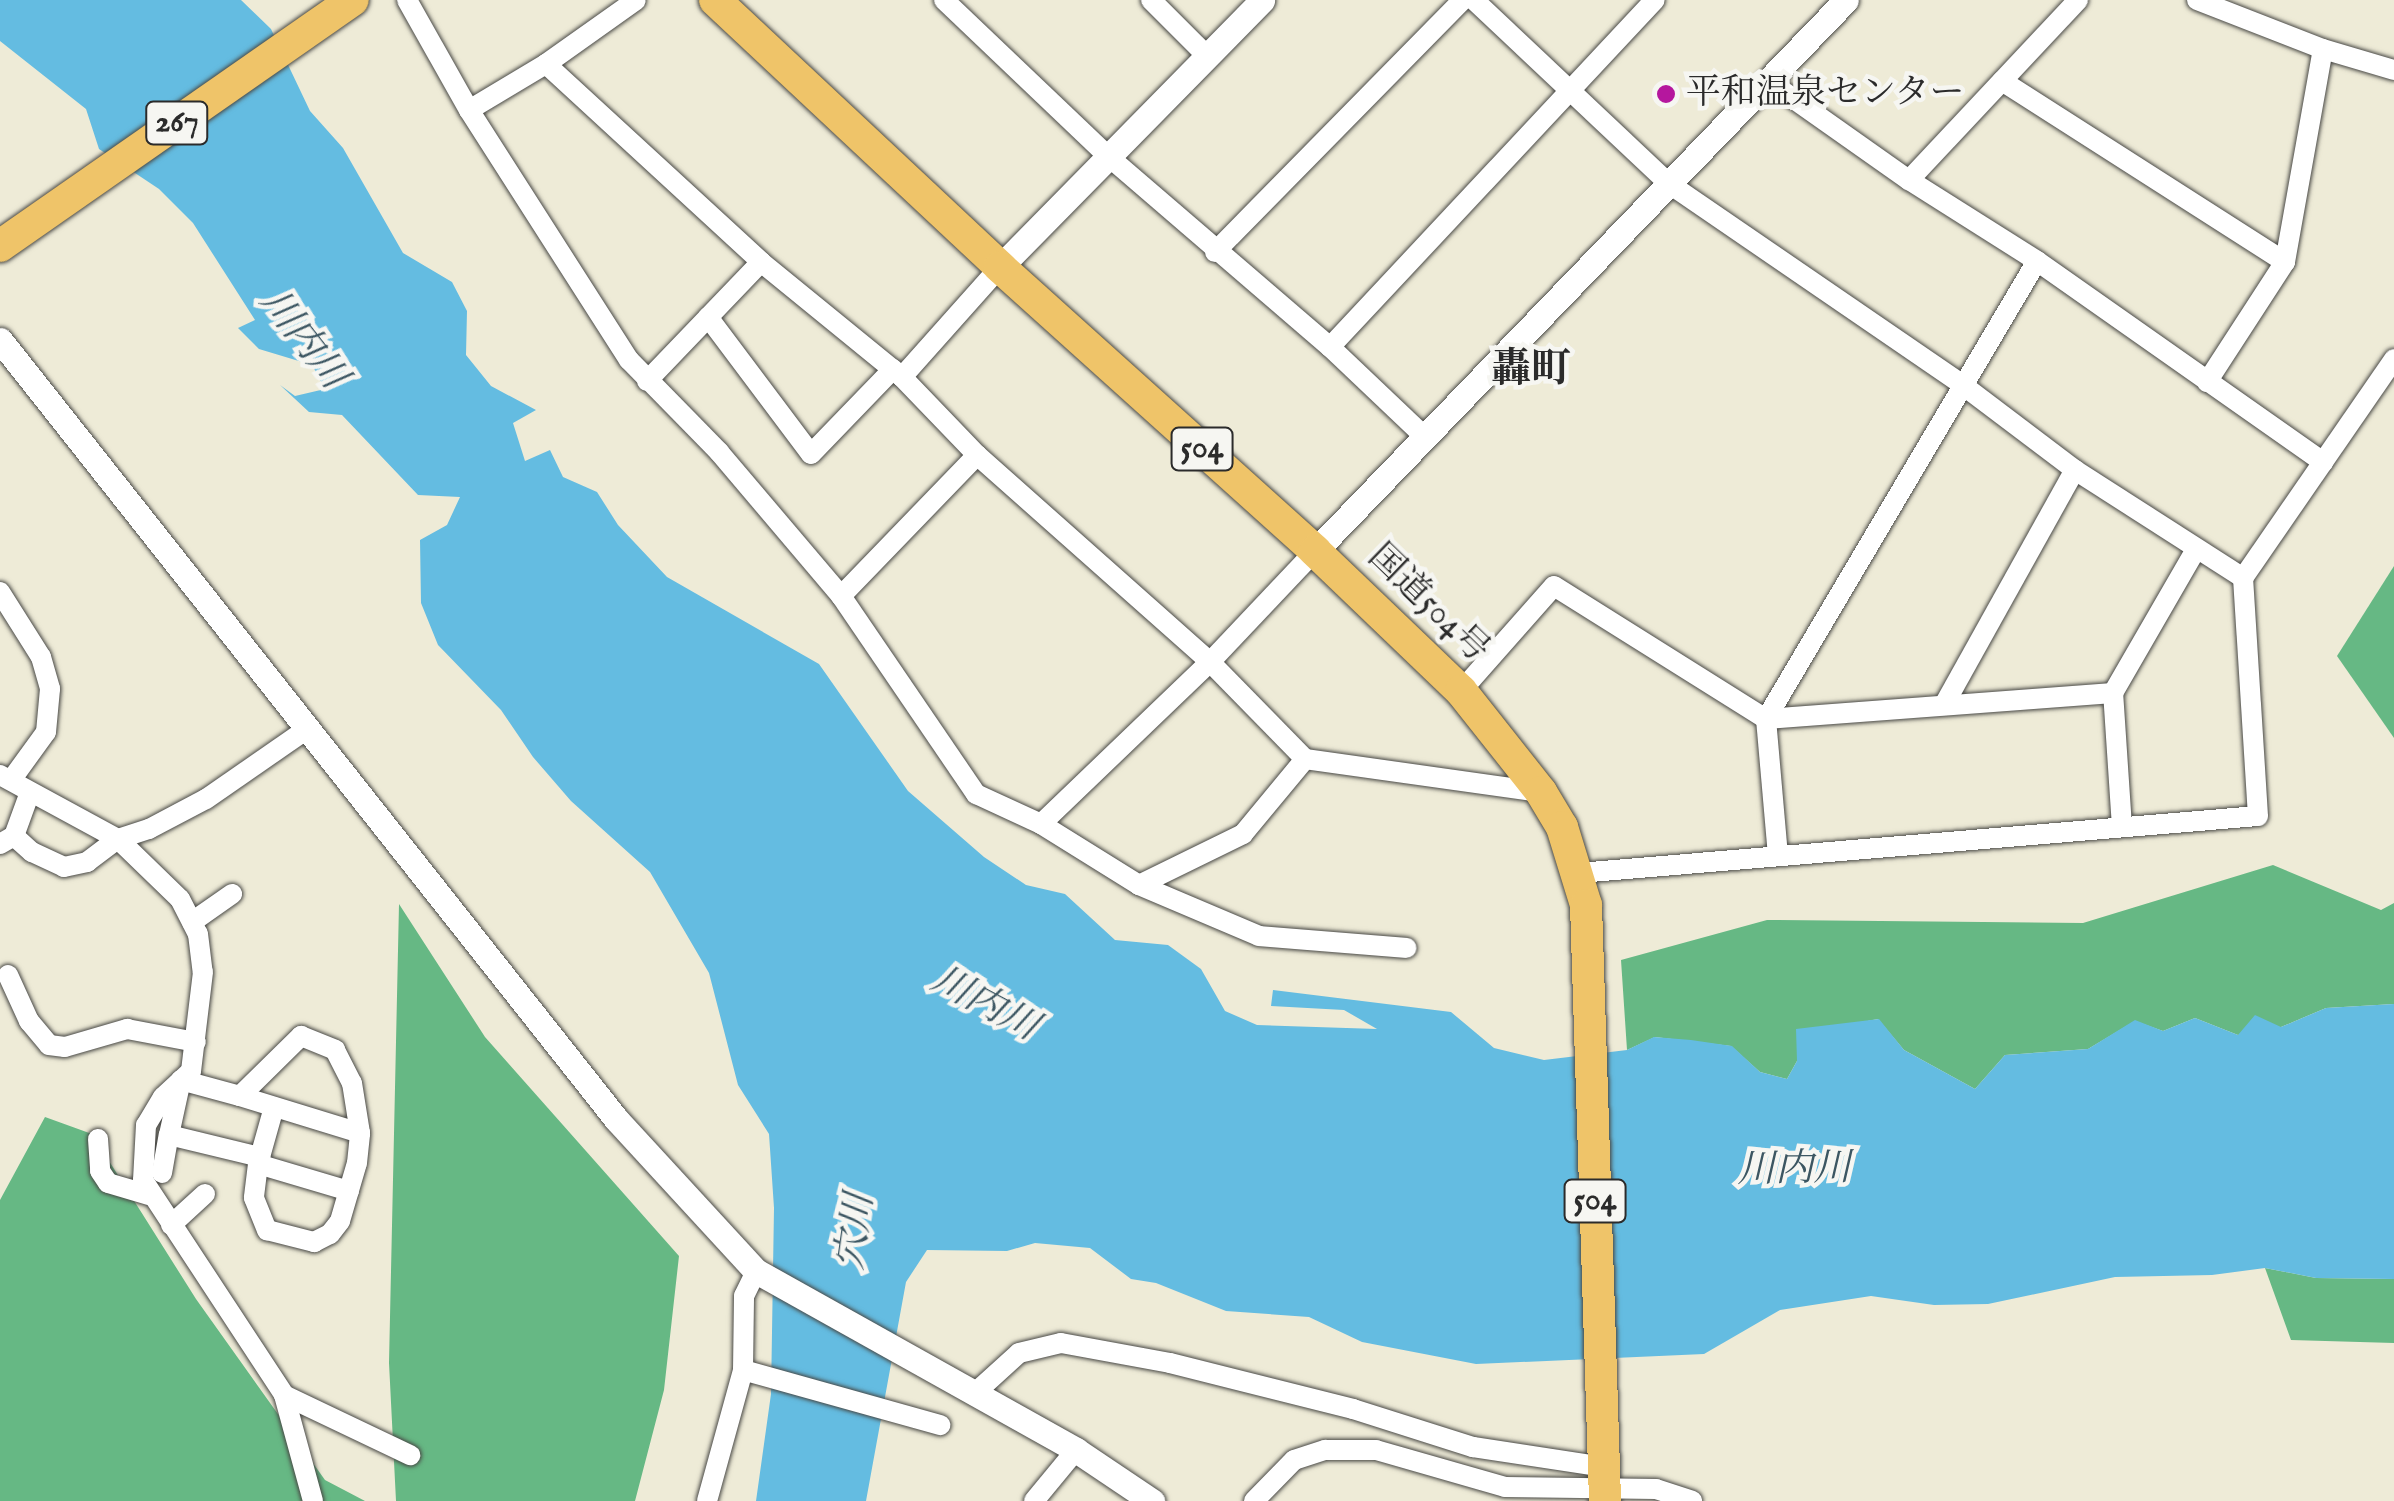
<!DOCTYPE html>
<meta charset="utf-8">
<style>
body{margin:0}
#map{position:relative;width:2394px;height:1501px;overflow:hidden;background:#eeebd7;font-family:"IM FELL English","Noto Serif JP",serif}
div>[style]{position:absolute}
.forest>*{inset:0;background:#66b884}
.water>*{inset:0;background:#64bce1}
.roads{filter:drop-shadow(0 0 2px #484845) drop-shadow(0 0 2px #484845)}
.minor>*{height:20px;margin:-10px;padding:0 10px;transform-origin:10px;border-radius:10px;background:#fff}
.tertiary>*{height:25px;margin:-12.5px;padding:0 12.5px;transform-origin:12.5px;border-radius:12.5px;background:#fff}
.trunk>*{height:32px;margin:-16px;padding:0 16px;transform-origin:16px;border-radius:16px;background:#efc469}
.dots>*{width:28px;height:28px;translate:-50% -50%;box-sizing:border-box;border:5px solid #f6f6f2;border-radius:50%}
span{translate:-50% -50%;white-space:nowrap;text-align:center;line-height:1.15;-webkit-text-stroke:9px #f6f6f2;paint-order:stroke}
.shield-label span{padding:2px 8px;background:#f6f6f2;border:2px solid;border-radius:8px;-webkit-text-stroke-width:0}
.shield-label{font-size:32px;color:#2b2b2b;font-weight:700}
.poi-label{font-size:35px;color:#2b2b2b}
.left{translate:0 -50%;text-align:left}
.street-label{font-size:35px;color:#2b2b2b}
.water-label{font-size:38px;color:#3c5662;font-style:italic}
.quarter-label{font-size:40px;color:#2b2b2b;font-weight:700}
</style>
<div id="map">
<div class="forest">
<div style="clip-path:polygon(2394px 566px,2394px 738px,2337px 656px)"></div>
<div style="clip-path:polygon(2273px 865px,2381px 910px,2394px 903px,2394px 1004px,2326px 1008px,2281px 1027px,2238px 1035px,2195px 1018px,2163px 1031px,2135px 1021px,2088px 1049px,2005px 1055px,1975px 1089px,1904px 1050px,1878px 1019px,1841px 1026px,1797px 1061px,1787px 1079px,1760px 1072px,1731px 1046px,1655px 1037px,1627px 1050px,1621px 960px,1767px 920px,2083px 923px)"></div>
<div style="clip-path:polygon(399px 904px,485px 1037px,679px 1256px,664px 1390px,635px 1501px,396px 1501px,389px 1363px)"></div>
<div style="clip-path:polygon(45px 1117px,92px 1134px,196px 1299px,325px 1480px,365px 1501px,0 1501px,0 1200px)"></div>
<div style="clip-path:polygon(2265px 1268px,2316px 1278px,2394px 1279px,2394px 1343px,2291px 1340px)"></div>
</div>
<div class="water">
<div style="clip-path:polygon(0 0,241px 0,271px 29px,310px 111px,343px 148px,403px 253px,452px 282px,467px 311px,466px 355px,491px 386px,536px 410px,513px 423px,525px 461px,550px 450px,563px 477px,597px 492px,618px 525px,667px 577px,819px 664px,908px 791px,984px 857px,1026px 885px,1065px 894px,1115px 940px,1168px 945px,1201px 969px,1225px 1011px,1257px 1025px,1377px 1029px,1344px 1010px,1271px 1006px,1273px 990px,1451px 1012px,1494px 1048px,1544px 1060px,1627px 1050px,1654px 1037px,1691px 1040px,1732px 1046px,1760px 1072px,1787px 1079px,1797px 1061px,1796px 1029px,1879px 1019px,1904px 1050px,1975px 1089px,2005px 1055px,2088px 1049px,2135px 1020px,2163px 1031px,2195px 1018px,2238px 1035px,2255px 1015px,2281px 1027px,2326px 1008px,2394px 1004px,2394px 1279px,2316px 1278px,2265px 1268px,2212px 1275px,2115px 1277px,1988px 1304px,1934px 1305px,1871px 1296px,1780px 1310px,1704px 1354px,1476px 1364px,1362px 1342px,1309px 1317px,1226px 1311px,1156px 1283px,1131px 1279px,1090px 1248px,1035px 1243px,1007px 1251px,927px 1250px,906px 1282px,866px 1501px,756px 1501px,771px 1394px,774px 1208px,769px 1134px,738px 1085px,709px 973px,650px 872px,571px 801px,533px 757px,501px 710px,438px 645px,421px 603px,420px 540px,447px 525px,460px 497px,418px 495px,342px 415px,309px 412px,280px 385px,295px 396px,325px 389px,312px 365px,259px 349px,238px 328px,255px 320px,193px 223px,159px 189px,99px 149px,86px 109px,0 41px)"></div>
</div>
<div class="roads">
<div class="minor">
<div style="left:407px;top:0;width:126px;rotate:60.6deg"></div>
<div style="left:469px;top:110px;width:297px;rotate:57.4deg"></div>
<div style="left:629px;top:360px;width:129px;rotate:45.6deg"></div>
<div style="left:719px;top:452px;width:189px;rotate:49.7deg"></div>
<div style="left:841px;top:596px;width:240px;rotate:55.7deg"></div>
<div style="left:976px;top:794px;width:72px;rotate:24.8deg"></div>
<div style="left:1041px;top:824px;width:234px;rotate:-43.8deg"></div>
<div style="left:1210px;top:662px;width:153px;rotate:-46.6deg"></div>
<div style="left:944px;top:0;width:226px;rotate:43.6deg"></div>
<div style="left:1108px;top:156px;width:293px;rotate:40.7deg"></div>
<div style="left:1330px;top:347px;width:131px;rotate:43.5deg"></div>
<div style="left:1151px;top:0;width:79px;rotate:45deg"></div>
<div style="left:1474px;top:0;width:267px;rotate:43.3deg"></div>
<div style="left:1668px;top:183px;width:359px;rotate:34.4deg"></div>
<div style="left:1964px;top:386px;width:139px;rotate:37.1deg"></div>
<div style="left:2075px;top:470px;width:200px;rotate:32.7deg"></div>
<div style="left:2197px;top:0;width:135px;rotate:21.3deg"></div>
<div style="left:2323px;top:49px;width:74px;rotate:16.5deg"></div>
<div style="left:546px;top:64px;width:292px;rotate:42.6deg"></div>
<div style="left:761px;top:262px;width:182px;rotate:39.2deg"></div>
<div style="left:902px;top:377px;width:108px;rotate:46.1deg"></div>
<div style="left:977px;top:455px;width:312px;rotate:41.6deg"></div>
<div style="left:1210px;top:662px;width:136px;rotate:45.6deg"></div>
<div style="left:1305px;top:759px;width:238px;rotate:8deg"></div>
<div style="left:1767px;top:80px;width:174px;rotate:35.2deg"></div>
<div style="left:1909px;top:180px;width:151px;rotate:32.3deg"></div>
<div style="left:2037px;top:261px;width:350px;rotate:35.1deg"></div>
<div style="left:2002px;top:81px;width:336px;rotate:32.6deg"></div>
<div style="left:469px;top:110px;width:90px;rotate:-30.9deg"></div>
<div style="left:546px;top:64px;width:110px;rotate:-35.4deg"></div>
<div style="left:1909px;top:180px;width:247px;rotate:-46.8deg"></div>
<div style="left:1215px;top:252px;width:354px;rotate:-45.5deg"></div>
<div style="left:708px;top:317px;width:171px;rotate:53.1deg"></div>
<div style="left:811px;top:454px;width:118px;rotate:-46deg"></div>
<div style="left:1330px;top:347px;width:475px;rotate:-46.9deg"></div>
<div style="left:902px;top:377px;width:147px;rotate:-48.3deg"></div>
<div style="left:647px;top:381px;width:165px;rotate:-46.2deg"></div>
<div style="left:2207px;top:382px;width:143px;rotate:-57deg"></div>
<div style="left:2285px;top:262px;width:216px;rotate:-79.9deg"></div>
<div style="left:0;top:592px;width:77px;rotate:57.8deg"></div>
<div style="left:41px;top:657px;width:33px;rotate:74deg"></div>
<div style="left:50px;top:689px;width:43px;rotate:95.3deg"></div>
<div style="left:46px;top:732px;width:58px;rotate:125.9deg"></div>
<div style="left:841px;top:596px;width:196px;rotate:-46deg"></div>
<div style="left:1461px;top:691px;width:140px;rotate:-48.5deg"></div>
<div style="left:1554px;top:586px;width:250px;rotate:32.1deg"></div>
<div style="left:1766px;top:719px;width:348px;rotate:-4.3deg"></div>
<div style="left:1944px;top:705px;width:269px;rotate:-60.9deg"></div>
<div style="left:0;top:775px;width:134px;rotate:28.5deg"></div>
<div style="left:118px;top:839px;width:86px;rotate:44.1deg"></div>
<div style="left:180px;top:899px;width:39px;rotate:63deg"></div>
<div style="left:198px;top:934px;width:38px;rotate:83deg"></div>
<div style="left:203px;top:972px;width:100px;rotate:96.9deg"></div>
<div style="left:191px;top:1071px;width:38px;rotate:137deg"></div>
<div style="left:163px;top:1097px;width:33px;rotate:121deg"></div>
<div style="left:146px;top:1125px;width:55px;rotate:93.1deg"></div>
<div style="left:143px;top:1180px;width:257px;rotate:56.7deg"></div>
<div style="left:284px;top:1395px;width:110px;rotate:74.7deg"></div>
<div style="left:1041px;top:824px;width:115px;rotate:31.9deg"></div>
<div style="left:1139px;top:885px;width:116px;rotate:-26.1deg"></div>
<div style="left:1243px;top:834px;width:97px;rotate:-50.4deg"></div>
<div style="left:2122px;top:827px;width:134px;rotate:-93.8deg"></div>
<div style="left:2113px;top:693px;width:166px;rotate:-60deg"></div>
<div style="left:14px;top:836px;width:47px;rotate:-70deg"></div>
<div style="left:0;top:844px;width:16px;rotate:-30deg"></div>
<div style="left:14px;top:836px;width:24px;rotate:42deg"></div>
<div style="left:32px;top:852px;width:35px;rotate:25deg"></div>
<div style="left:64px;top:867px;width:24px;rotate:-12deg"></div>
<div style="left:87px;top:862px;width:39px;rotate:-37deg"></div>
<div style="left:118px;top:839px;width:33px;rotate:-18deg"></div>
<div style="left:149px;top:829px;width:64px;rotate:-27.8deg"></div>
<div style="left:206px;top:799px;width:123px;rotate:-34.7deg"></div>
<div style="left:1778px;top:856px;width:138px;rotate:-95deg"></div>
<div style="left:1766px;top:719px;width:532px;rotate:-59.39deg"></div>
<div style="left:1579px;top:873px;width:681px;rotate:-4.8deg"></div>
<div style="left:2258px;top:816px;width:238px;rotate:-93.6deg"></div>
<div style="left:2243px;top:578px;width:266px;rotate:-55.4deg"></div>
<div style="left:1139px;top:885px;width:130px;rotate:23deg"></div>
<div style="left:1259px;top:936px;width:148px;rotate:4.6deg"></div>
<div style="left:192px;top:922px;width:49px;rotate:-35deg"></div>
<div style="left:8px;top:975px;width:51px;rotate:65.5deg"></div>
<div style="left:29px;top:1021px;width:31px;rotate:50deg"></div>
<div style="left:49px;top:1045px;width:16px;rotate:7deg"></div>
<div style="left:65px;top:1047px;width:65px;rotate:-16.2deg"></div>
<div style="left:127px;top:1029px;width:70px;rotate:10.7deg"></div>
<div style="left:169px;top:1135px;width:56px;rotate:-77.7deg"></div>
<div style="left:181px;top:1080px;width:61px;rotate:15.2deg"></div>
<div style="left:240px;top:1096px;width:86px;rotate:-44.5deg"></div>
<div style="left:301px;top:1036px;width:37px;rotate:22deg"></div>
<div style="left:335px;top:1050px;width:37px;rotate:63deg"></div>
<div style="left:352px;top:1083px;width:51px;rotate:80.9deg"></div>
<div style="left:360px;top:1133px;width:126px;rotate:-162.9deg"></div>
<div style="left:98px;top:1139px;width:32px;rotate:86deg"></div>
<div style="left:100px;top:1171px;width:14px;rotate:56deg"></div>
<div style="left:108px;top:1183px;width:43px;rotate:16.3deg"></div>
<div style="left:258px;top:1164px;width:59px;rotate:-74.3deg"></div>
<div style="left:162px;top:1173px;width:39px;rotate:-80deg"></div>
<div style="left:169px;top:1135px;width:94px;rotate:13.6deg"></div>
<div style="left:349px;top:1191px;width:95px;rotate:-163.5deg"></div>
<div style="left:258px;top:1164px;width:34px;rotate:97deg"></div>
<div style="left:254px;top:1198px;width:35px;rotate:68deg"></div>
<div style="left:267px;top:1230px;width:49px;rotate:14.3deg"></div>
<div style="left:314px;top:1242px;width:18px;rotate:-27deg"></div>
<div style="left:330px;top:1234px;width:16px;rotate:-52deg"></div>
<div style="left:340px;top:1221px;width:60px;rotate:-73.7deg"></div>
<div style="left:357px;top:1163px;width:30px;rotate:-84deg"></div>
<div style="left:171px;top:1225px;width:46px;rotate:-42.4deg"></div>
<div style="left:743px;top:1370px;width:205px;rotate:15.6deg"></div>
<div style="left:975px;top:1393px;width:59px;rotate:-42.3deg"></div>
<div style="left:1019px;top:1353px;width:43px;rotate:-13.4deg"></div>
<div style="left:1061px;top:1343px;width:111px;rotate:10.4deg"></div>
<div style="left:1170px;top:1363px;width:189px;rotate:14.1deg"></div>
<div style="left:1353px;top:1409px;width:126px;rotate:17.6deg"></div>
<div style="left:1473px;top:1447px;width:132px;rotate:8.7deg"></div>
<div style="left:284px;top:1395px;width:140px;rotate:25.5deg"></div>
<div style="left:707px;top:1501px;width:136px;rotate:-74.6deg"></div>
<div style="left:743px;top:1370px;width:74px;rotate:-89.2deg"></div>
<div style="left:744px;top:1296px;width:28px;rotate:-64deg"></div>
<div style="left:1034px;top:1501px;width:66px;rotate:-50.5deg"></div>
<div style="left:1254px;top:1501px;width:57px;rotate:-45.7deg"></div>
<div style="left:1294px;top:1460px;width:33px;rotate:-18deg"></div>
<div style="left:1325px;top:1450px;width:51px"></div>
<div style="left:1376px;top:1450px;width:134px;rotate:16deg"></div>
<div style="left:1505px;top:1487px;width:151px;rotate:0.8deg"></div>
<div style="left:1656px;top:1489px;width:38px;rotate:18deg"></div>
</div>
<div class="tertiary">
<div style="left:1000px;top:267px;width:374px;rotate:-45.5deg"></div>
<div style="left:0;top:340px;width:993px;rotate:51.66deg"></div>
<div style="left:616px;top:1119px;width:207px;rotate:47.4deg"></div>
<div style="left:756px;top:1271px;width:367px;rotate:29.2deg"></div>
<div style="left:1076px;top:1450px;width:92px;rotate:33.9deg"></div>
<div style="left:1315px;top:551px;width:765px;rotate:-46.06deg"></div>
</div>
<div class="trunk">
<div style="left:715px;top:0;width:391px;rotate:43.1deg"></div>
<div style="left:1000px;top:267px;width:424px;rotate:42deg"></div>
<div style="left:1315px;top:551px;width:202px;rotate:43.8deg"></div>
<div style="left:1461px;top:691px;width:129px;rotate:51.6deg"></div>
<div style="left:1541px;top:792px;width:41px;rotate:59deg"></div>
<div style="left:1562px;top:827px;width:82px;rotate:72.9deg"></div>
<div style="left:1586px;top:905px;width:596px;rotate:88.17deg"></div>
<div style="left:0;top:246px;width:430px;rotate:-34.9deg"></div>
</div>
</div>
<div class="dots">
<div style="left:1666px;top:94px;background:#b5179e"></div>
</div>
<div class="shield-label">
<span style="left:177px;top:123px">267</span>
<span style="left:1202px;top:449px">504</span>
<span style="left:1595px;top:1201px">504</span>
</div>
<div class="poi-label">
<span class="left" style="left:1686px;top:94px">平和温泉センター</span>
</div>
<div class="street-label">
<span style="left:1428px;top:604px;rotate:44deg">国道504号</span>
</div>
<div class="water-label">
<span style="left:302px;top:340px;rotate:52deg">川内川</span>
<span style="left:984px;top:1005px;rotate:28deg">川内川</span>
<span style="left:1794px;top:1171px;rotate:-1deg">川内川</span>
<span style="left:857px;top:1232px;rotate:-82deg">穴川</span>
</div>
<div class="quarter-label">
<span style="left:1531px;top:371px">轟町</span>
</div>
</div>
